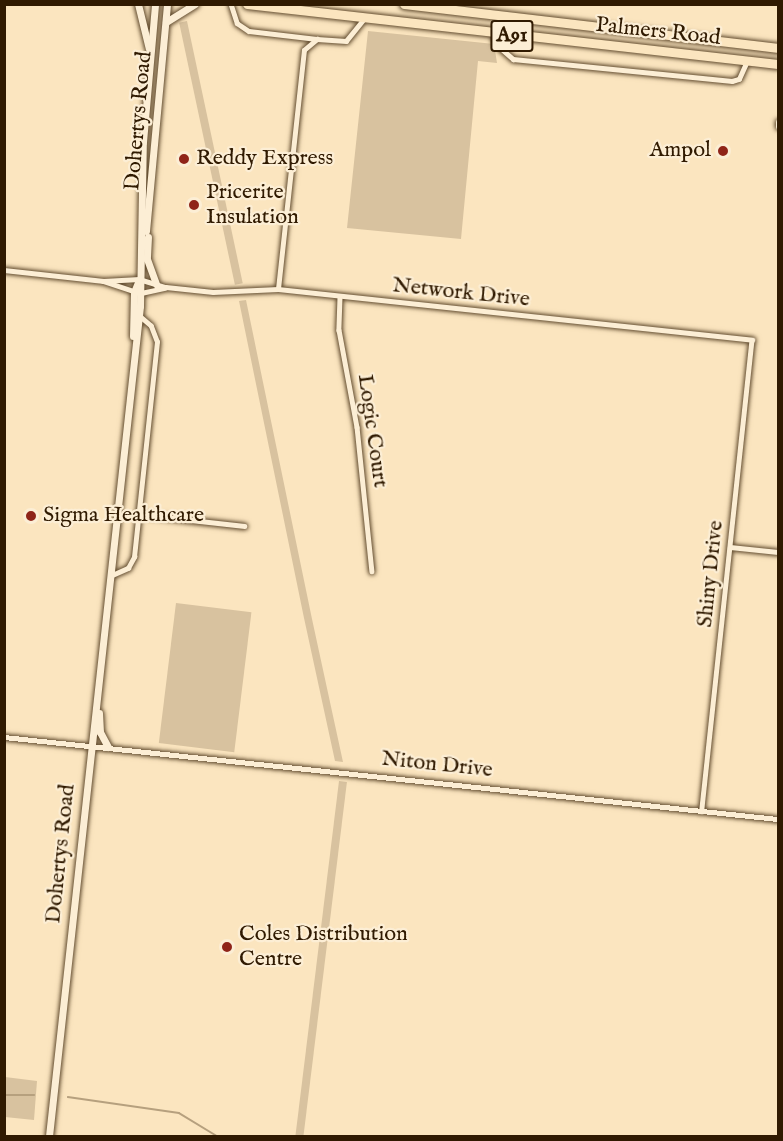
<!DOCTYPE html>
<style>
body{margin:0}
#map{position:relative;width:783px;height:1141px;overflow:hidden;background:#fbe5bf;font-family:"IM FELL English",serif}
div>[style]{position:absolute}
.green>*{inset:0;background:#d8c29f;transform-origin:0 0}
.stream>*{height:1.5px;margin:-0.75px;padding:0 0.75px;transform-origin:0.75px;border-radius:0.75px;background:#b6a07e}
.roads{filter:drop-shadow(0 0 2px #634d30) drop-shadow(0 0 2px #634d30)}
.street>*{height:4.5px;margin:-2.25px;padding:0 2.25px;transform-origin:2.25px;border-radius:2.25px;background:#fceed5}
.secondary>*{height:7px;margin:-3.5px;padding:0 3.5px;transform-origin:3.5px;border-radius:3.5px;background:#fceed5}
.highway>*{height:9px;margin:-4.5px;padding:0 4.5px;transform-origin:4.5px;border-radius:4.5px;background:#fbe5bf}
.dots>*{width:16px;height:16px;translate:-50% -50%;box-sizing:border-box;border:3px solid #fceed5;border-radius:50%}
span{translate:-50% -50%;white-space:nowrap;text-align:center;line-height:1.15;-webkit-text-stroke:4.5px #fceed5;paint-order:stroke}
.shield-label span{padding:2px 4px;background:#fceed5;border:2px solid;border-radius:4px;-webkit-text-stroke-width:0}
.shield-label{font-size:21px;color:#301a01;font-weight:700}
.street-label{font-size:22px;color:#301a01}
.poi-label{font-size:22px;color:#301a01}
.right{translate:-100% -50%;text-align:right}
.left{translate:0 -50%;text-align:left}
.frame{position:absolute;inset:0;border:6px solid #301a01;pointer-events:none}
</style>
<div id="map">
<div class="green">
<div style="left:187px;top:21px;width:268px;height:8px;rotate:78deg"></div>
<div style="clip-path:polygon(368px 31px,494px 44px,497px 63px,478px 61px,461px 239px,347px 228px)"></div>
<div style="clip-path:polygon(246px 300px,312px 619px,343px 762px,335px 761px,304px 618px,239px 301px)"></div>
<div style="left:176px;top:603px;width:76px;height:141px;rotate:7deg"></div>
<div style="left:339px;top:781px;width:8px;height:363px;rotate:7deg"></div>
<div style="clip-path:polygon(5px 1077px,37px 1081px,34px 1120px,5px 1117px)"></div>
</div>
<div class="stream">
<div style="left:4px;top:1095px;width:30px"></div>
<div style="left:68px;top:1097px;width:112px;rotate:8.2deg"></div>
<div style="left:179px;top:1113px;width:44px;rotate:31.2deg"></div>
</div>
<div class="roads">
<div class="street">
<div style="left:231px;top:4px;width:20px;rotate:72deg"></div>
<div style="left:237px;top:23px;width:14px;rotate:34deg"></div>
<div style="left:249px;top:31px;width:68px;rotate:6.7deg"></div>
<div style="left:317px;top:39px;width:29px;rotate:4deg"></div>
<div style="left:346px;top:41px;width:27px;rotate:-51deg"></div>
<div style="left:493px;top:34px;width:10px;rotate:73deg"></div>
<div style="left:496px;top:44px;width:23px;rotate:41deg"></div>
<div style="left:513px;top:59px;width:220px;rotate:5.7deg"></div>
<div style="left:732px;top:81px;width:7px;rotate:-16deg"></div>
<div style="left:739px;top:79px;width:20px;rotate:-66deg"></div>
<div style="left:778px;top:127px;width:5px;rotate:-90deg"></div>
<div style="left:4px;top:270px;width:100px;rotate:6.3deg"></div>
<div style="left:103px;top:281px;width:40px;rotate:18deg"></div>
<div style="left:141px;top:293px;width:24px;rotate:-12deg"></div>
<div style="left:103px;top:281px;width:36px;rotate:-3deg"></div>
<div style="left:139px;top:279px;width:28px;rotate:17deg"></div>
<div style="left:166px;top:287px;width:47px;rotate:6.1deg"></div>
<div style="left:213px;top:292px;width:65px;rotate:-2.6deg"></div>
<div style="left:278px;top:289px;width:477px;rotate:6.1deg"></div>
<div style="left:752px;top:340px;width:474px;rotate:96.1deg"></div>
<div style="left:278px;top:289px;width:240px;rotate:-83.8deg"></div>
<div style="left:304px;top:50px;width:17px;rotate:-40deg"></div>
<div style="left:340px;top:297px;width:33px;rotate:92deg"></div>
<div style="left:339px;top:330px;width:99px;rotate:79.5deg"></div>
<div style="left:357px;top:427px;width:145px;rotate:84.1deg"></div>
<div style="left:137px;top:514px;width:108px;rotate:6.4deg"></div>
<div style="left:730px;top:547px;width:48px;rotate:5.9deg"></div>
<div style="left:110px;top:576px;width:20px;rotate:-24deg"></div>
<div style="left:128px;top:568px;width:13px;rotate:-61deg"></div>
<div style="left:134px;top:557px;width:216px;rotate:-83.9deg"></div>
<div style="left:157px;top:342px;width:17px;rotate:-111deg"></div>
<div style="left:151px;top:326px;width:16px;rotate:-140deg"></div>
<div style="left:4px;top:737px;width:778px;rotate:6.05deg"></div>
</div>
<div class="secondary">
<div style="left:138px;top:4px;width:46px;rotate:76.3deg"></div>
<div style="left:166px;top:22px;width:34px;rotate:-32deg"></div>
<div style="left:146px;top:231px;width:228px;rotate:-84.7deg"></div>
<div style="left:148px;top:237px;width:22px;rotate:93deg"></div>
<div style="left:147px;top:259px;width:27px;rotate:70deg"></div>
<div style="left:133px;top:336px;width:44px;rotate:-88.7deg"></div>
<div style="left:134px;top:292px;width:11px;rotate:-68deg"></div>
<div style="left:99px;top:713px;width:19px;rotate:87deg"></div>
<div style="left:100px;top:732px;width:17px;rotate:62deg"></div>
<div style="left:49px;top:1136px;width:835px;rotate:-83.74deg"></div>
<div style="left:140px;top:306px;width:164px;rotate:-89deg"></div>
<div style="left:143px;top:142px;width:139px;rotate:-85deg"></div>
</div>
<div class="highway">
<div style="left:247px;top:4px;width:534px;rotate:6.45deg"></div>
<div style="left:404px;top:4px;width:377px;rotate:6.7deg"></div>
</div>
</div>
<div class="dots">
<div style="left:723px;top:151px;background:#8f2418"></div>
<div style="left:184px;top:159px;background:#8f2418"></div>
<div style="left:194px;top:205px;background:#8f2418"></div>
<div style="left:31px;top:516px;background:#8f2418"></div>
<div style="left:227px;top:947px;background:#8f2418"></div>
</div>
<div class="shield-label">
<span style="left:512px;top:36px">A91</span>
</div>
<div class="street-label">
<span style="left:658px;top:32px;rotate:6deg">Palmers Road</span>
<span style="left:139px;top:121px;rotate:-85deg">Dohertys Road</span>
<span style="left:461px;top:293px;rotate:6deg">Network Drive</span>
<span style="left:372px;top:431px;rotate:82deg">Logic Court</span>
<span style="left:711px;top:574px;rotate:-84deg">Shiny Drive</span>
<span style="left:437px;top:765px;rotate:6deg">Niton Drive</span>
<span style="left:61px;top:854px;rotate:-84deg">Dohertys Road</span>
</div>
<div class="poi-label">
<span class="right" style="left:711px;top:151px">Ampol</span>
<span class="left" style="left:196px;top:159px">Reddy Express</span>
<span class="left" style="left:206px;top:205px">Pricerite<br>Insulation</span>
<span class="left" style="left:43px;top:516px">Sigma Healthcare</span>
<span class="left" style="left:239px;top:947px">Coles Distribution<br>Centre</span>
</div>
<div class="frame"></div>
</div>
